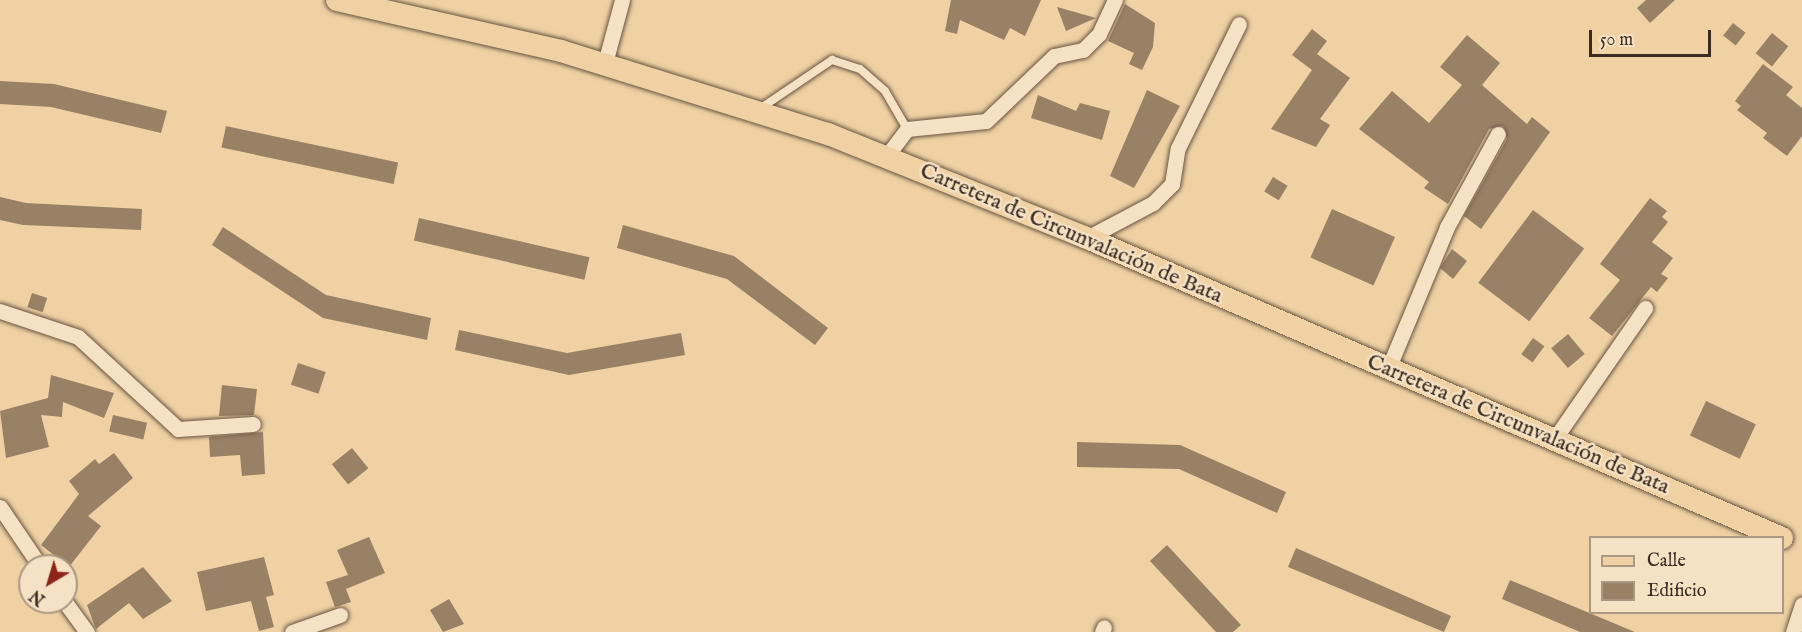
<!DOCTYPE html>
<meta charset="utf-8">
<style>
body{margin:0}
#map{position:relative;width:1802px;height:632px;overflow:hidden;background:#efd1a3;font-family:"IM FELL English",serif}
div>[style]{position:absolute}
.building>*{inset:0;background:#998165;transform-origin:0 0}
.roads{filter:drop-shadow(0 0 2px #685442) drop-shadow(0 0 2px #685442)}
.service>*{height:8px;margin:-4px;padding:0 4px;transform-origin:4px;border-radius:4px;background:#f5e1c3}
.minor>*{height:15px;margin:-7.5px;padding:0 7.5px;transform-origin:7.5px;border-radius:7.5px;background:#f5e1c3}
.primary>*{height:22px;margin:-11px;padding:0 11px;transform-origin:11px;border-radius:11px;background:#efd1a3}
span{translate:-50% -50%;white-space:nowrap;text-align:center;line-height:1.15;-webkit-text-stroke:5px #f5e1c3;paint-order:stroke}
.street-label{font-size:22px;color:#3b2b22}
.legend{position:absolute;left:1589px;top:536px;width:195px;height:78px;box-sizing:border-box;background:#f5e1c3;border:2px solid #ab9883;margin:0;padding:8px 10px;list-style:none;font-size:18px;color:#3b2b22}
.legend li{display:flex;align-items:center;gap:12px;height:30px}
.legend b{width:30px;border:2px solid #ab9883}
.north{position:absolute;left:18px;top:554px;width:60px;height:60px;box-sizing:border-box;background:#f5e1c3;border:2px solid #ab9883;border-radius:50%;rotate:218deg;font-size:16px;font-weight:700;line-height:24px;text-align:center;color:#3b2b22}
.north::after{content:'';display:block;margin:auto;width:21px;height:27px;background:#8f2418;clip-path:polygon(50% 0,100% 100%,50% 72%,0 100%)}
.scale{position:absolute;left:1589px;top:30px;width:122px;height:27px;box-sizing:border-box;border:3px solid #3b2b22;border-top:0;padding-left:8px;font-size:18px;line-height:21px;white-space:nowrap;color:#3b2b22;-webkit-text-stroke:4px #f5e1c3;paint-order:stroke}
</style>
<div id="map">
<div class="building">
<div style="clip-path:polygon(951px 0,1041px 0,1025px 36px,1010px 28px,1004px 40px,960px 20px,957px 34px,945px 31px)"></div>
<div style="clip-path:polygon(1646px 0,1675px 0,1650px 23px,1637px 8px)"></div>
<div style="clip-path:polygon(1125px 4px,1155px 23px,1153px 47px,1142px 70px,1129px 64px,1134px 53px,1108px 41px)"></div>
<div style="clip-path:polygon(1057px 7px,1096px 18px,1066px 31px)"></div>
<div style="left:1733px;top:23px;width:16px;height:16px;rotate:38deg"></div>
<div style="clip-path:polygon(1312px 29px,1327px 41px,1317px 54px,1350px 78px,1320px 119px,1330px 125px,1316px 147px,1271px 129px,1312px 70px,1292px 55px)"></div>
<div style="left:1772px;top:33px;width:21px;height:26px;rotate:39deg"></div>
<div style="clip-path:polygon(1467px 35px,1500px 63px,1482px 85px,1527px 124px,1532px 117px,1550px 132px,1481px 229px,1464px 216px,1507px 139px,1503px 126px,1489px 129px,1448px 204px,1424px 188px,1429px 182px,1359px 129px,1392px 91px,1429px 123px,1462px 85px,1440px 67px)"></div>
<div style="clip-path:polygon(1763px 64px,1793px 87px,1786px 95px,1802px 108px,1802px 136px,1787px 156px,1763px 138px,1767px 133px,1737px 110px,1741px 106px,1735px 101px)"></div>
<div style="clip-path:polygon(0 81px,54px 84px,167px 111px,161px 133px,51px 107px,0 104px)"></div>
<div style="clip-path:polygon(1147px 90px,1180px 106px,1134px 188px,1110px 176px)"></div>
<div style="clip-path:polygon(1038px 95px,1076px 111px,1080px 103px,1110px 111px,1102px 140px,1031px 118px)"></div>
<div style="left:226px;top:126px;width:176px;height:22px;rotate:12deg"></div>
<div style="left:1273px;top:177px;width:17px;height:17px;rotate:31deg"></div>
<div style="clip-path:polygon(0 197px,26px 203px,142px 209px,141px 230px,23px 225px,0 220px)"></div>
<div style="clip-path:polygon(1650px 198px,1667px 211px,1662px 217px,1668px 222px,1652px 242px,1673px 258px,1661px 274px,1668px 278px,1657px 292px,1651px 287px,1612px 336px,1589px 318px,1620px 280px,1600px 264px)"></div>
<div style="left:1332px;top:209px;width:69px;height:53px;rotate:24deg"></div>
<div style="left:1533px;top:210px;width:64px;height:91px;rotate:37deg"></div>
<div style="left:419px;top:218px;width:175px;height:23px;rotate:13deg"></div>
<div style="clip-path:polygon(623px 225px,734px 256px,828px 328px,815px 345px,727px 279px,617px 248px)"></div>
<div style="clip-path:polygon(223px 227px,326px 295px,431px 318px,427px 340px,323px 318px,212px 245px)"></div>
<div style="clip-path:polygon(1452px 249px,1467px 261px,1453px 279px,1440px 268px)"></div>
<div style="left:32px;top:293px;width:16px;height:15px;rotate:18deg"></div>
<div style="clip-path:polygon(459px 330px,567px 353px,681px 333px,685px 355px,569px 375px,455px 350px)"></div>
<div style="left:1568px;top:334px;width:26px;height:22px;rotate:50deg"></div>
<div style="left:1533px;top:338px;width:14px;height:20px;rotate:36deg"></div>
<div style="left:298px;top:363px;width:29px;height:23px;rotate:18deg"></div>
<div style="clip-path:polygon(51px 375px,114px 393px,104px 418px,63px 402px,62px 417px,41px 415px,49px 447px,6px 458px,0 411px,48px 398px)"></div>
<div style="clip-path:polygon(222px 385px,257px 389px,254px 415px,219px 416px)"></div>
<div style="left:1706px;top:401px;width:55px;height:38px;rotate:25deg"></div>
<div style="left:113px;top:415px;width:35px;height:17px;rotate:13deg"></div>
<div style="clip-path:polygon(263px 432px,265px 474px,242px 476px,240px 455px,210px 457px,209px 437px)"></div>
<div style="clip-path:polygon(1077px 442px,1180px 445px,1286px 492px,1277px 513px,1179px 469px,1077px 467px)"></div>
<div style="left:352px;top:448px;width:26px;height:26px;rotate:51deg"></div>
<div style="clip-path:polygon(114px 453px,133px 478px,88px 516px,101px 526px,69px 567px,41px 545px,79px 494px,69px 481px,95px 459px,99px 464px)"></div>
<div style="clip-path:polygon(369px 537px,385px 573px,346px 589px,351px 602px,335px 607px,326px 582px,348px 575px,337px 550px)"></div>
<div style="clip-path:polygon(1167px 545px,1241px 625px,1233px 632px,1216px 632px,1150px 561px)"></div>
<div style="clip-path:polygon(1296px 548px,1451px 616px,1444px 632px,1288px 567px)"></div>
<div style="clip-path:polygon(264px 557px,274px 595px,266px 597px,274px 627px,259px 631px,251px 601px,206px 611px,197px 572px)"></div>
<div style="clip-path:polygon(143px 567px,172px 601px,143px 619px,129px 603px,96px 629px,87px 605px)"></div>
<div style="clip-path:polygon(1510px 580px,1635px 632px,1580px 632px,1502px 599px)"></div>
<div style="clip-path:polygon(449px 599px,464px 624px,443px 632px,430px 610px)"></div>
</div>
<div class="roads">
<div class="service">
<div style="left:761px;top:108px;width:86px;rotate:-34.1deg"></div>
<div style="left:832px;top:60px;width:29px;rotate:18deg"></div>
<div style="left:860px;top:69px;width:33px;rotate:41deg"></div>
<div style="left:885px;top:91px;width:44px;rotate:59.9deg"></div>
</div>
<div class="minor">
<div style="left:605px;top:63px;width:65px;rotate:-74.9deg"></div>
<div style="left:886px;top:157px;width:35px;rotate:-53deg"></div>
<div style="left:907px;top:129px;width:79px;rotate:-5.8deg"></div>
<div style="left:986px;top:121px;width:94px;rotate:-43.7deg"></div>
<div style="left:1054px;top:56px;width:30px;rotate:-12deg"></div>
<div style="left:1083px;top:50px;width:23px;rotate:-45deg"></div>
<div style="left:1099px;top:34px;width:38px;rotate:-65deg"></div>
<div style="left:1087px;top:238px;width:75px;rotate:-27.9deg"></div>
<div style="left:1153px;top:203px;width:27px;rotate:-45deg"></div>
<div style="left:1172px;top:184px;width:36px;rotate:-81deg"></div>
<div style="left:1178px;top:148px;width:138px;rotate:-63.8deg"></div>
<div style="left:0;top:311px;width:82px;rotate:18.4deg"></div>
<div style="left:78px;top:337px;width:136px;rotate:42.6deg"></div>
<div style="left:178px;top:429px;width:75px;rotate:-3.8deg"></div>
<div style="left:1388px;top:369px;width:154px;rotate:-67.4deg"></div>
<div style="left:1447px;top:227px;width:106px;rotate:-61.3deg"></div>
<div style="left:1553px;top:441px;width:162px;rotate:-55.3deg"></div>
<div style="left:0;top:507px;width:71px;rotate:55.9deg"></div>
<div style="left:65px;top:602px;width:37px;rotate:54deg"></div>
<div style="left:292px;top:632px;width:51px;rotate:-19.5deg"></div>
<div style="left:1102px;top:632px;width:5px;rotate:-68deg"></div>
<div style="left:1793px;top:632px;width:29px;rotate:-72deg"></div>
</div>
<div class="primary">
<div style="left:337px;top:0;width:230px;rotate:12.8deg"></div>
<div style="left:561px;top:51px;width:280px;rotate:17.3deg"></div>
<div style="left:828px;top:134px;width:279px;rotate:21.9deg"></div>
<div style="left:1087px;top:238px;width:757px;rotate:23.35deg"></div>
</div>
</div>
<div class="street-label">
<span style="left:1071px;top:234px;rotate:23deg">Carretera de Circunvalación de Bata</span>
<span style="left:1518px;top:425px;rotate:23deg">Carretera de Circunvalación de Bata</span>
</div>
<ul class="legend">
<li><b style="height:8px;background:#efd1a3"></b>Calle</li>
<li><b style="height:16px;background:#998165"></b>Edificio</li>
</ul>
<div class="north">N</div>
<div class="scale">50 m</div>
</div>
